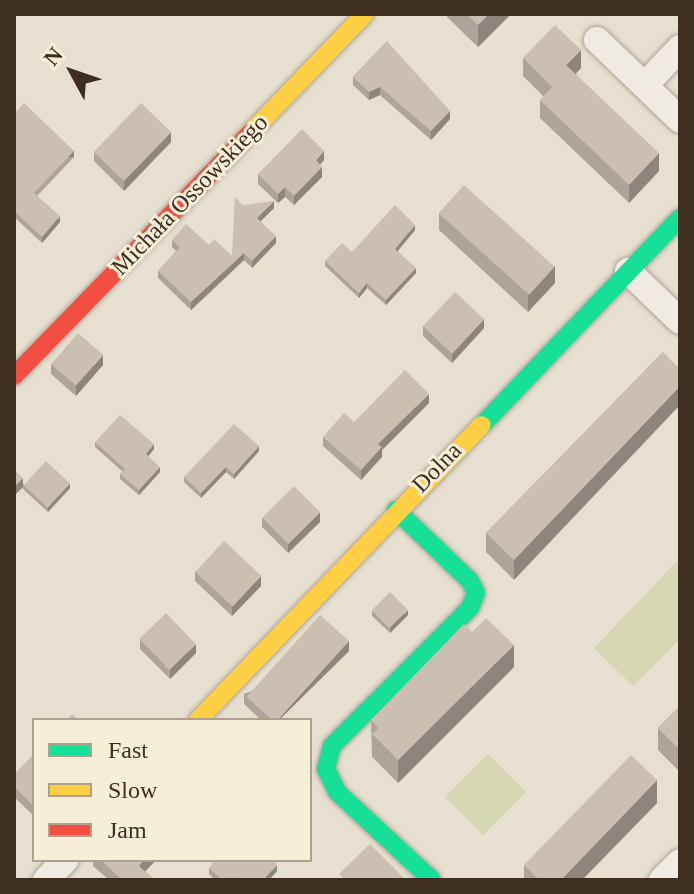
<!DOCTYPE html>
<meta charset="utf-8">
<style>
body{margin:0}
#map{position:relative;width:694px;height:894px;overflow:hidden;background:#e7e0d1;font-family:"Times New Roman",serif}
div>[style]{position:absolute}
.green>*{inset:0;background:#d6d7b3;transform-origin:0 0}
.roads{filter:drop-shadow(0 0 2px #ada599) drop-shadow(0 0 2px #ada599)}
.street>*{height:26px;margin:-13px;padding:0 13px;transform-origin:13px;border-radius:13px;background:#efebe3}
.fast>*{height:18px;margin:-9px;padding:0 9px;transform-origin:9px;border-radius:9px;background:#16e098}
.slow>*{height:18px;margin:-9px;padding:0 9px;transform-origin:9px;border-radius:9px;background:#ffcf43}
.jam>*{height:18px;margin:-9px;padding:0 9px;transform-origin:9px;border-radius:9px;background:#f24e42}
.wall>*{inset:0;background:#afa499}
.shaded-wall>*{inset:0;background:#8e867d;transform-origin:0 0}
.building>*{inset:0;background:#cbbfb2;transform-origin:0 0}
span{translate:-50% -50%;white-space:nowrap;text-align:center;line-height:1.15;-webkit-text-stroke:6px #f7eed8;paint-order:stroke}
.street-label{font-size:24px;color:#3d2e20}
.frame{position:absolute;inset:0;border:16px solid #3d2e20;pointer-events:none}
.legend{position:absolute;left:32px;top:718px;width:280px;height:144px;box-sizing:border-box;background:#f7eed8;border:2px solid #ada18e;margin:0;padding:10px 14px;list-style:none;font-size:24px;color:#3d2e20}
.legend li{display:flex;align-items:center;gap:16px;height:40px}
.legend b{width:40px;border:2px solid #ada18e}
.north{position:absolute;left:32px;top:32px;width:80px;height:80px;-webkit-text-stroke:6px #f7eed8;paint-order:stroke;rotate:310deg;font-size:22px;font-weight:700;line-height:32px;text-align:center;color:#3d2e20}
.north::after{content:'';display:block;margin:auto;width:28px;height:36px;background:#3d2e20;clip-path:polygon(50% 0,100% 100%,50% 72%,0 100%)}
</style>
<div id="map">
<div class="green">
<div style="clip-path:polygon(680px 558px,680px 639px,633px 686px,594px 648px)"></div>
<div style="left:488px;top:754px;width:54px;height:61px;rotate:45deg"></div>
</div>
<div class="roads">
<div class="street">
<div style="left:597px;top:40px;width:115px;rotate:43.9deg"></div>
<div style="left:645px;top:85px;width:51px;rotate:-46.6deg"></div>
<div style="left:628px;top:271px;width:72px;rotate:43.9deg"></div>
<div style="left:46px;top:880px;width:28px;rotate:-46deg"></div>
<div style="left:662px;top:880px;width:25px;rotate:-45deg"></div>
</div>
<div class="fast">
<div style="left:482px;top:425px;width:286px;rotate:-46.3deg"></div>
<div style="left:396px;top:510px;width:103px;rotate:43.8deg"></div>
<div style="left:470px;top:581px;width:13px;rotate:63deg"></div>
<div style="left:476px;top:593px;width:16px;rotate:112deg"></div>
<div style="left:470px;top:608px;width:195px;rotate:135deg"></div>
<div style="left:332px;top:746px;width:24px;rotate:105deg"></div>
<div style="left:326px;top:769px;width:25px;rotate:64deg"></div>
<div style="left:337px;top:792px;width:129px;rotate:42.8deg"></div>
</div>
<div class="slow">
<div style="left:251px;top:132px;width:164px;rotate:-46deg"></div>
<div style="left:198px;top:720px;width:409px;rotate:-46.1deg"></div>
</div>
<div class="jam">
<div style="left:14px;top:376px;width:340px;rotate:-45.8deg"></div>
</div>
</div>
<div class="wall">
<div style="clip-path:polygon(447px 14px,511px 14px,478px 47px,447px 17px)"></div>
<div style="clip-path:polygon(387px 41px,450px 119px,431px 140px,380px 95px,369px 100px,353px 85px,353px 77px)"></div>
<div style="clip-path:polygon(523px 58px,581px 68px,576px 74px,659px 171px,629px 203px,540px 118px,540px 100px,544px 97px,523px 76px)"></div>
<div style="clip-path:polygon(14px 114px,74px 157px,37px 196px,60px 222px,42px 243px,14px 217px)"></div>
<div style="clip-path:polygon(171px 142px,124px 191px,94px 161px,94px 152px)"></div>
<div style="clip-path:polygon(324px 160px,320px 165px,322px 177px,294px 205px,285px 197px,278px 203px,258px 184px,258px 174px)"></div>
<div style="clip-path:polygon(243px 205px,274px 208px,260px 221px,276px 243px,252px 268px,244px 260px,191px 310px,158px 278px,158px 271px,176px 251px,172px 247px,172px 240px,232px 256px)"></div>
<div style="clip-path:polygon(439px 213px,555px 283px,528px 312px,439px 230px)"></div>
<div style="clip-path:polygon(415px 230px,398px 251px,416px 273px,386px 305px,367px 288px,359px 298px,325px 266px,325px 261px)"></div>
<div style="clip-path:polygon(423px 326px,484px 328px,452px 363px,423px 336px)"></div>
<div style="clip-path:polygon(663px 352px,514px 580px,486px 552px,486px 533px)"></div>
<div style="clip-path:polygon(51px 364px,103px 365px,76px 396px,51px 374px)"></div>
<div style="clip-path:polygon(429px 403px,382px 450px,382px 457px,361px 480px,323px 446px,323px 437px,354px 422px)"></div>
<div style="clip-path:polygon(95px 442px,154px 449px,148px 456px,160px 472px,139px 495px,120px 479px,120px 474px,123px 472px,95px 447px)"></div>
<div style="clip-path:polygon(259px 451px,234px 479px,226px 472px,201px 498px,184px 482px,184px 477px)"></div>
<div style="clip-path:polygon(23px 484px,70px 488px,48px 512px,23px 489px)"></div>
<div style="clip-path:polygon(262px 518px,320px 522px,288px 553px,262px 527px)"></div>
<div style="clip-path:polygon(195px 571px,261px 586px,232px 616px,195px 581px)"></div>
<div style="clip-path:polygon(372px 611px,408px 615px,390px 633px,372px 616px)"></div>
<div style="clip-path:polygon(472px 632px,514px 667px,398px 783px,372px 757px,371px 720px)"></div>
<div style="clip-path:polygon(140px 640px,196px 653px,170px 679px,140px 649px)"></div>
<div style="clip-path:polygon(349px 651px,279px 720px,261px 720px,244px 704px,244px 694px)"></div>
<div style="clip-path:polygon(680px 706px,680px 772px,658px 750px,658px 728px)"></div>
<div style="clip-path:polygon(34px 754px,34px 816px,14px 797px,14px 775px)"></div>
<div style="clip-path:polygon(657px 803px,582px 880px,524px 880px,524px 865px)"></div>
<div style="clip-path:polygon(93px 860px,154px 860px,154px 862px,145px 871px,155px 880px,109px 880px,93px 866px)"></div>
<div style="clip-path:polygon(209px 868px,277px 871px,269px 880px,215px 880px,209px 874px)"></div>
</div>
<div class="shaded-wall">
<div style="clip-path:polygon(489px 14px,511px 14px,478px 47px,478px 25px)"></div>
<div style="clip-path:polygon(581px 50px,581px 68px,566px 83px,566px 65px)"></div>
<div style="clip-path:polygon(380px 87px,380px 95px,369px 100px,369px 92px)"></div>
<div style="clip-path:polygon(450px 111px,450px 119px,431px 140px,431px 131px)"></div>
<div style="clip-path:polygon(171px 132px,171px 142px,124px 191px,124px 181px)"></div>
<div style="left:74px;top:151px;width:6px;height:58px;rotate:90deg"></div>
<div style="clip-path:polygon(324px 151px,324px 160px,316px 169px,316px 160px)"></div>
<div style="clip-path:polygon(659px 153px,659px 171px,629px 203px,629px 185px)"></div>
<div style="clip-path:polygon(322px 167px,322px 177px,294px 205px,294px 196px)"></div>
<div style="clip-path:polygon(285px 187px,285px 197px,278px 203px,278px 194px)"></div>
<div style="clip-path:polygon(274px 201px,274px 208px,257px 225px,257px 218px)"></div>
<div style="clip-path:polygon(60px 216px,60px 222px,42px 243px,42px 237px)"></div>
<div style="clip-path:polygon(415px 225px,415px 230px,395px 254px,395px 249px)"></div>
<div style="clip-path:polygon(276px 236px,276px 243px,252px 268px,252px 261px)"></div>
<div style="clip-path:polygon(244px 253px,244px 260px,191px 310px,191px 302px)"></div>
<div style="clip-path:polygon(555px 266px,555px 283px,528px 312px,528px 294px)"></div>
<div style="clip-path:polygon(416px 268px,416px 273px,386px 305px,386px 300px)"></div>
<div style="clip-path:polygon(367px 283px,367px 288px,359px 298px,359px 293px)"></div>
<div style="clip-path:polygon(484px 319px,484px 328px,452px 363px,452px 353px)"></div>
<div style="clip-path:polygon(103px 355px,103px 365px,76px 396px,76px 386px)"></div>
<div style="clip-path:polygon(680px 386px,680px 405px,514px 580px,514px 560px)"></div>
<div style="clip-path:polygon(429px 394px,429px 403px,382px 450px,382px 457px,361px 480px,361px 470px,378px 444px)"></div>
<div style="clip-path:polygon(154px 444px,154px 449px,146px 459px,146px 454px)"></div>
<div style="clip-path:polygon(259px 446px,259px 451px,234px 479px,234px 474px)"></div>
<div style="clip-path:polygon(160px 467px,160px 472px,139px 495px,139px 490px)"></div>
<div style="clip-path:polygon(226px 467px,226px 472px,201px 498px,201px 493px)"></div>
<div style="clip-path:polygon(23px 478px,23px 487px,14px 496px,14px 487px)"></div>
<div style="clip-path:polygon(70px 483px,70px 488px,48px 512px,48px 507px)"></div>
<div style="clip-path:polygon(320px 512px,320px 522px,288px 553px,288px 544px)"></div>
<div style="clip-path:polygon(261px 576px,261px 586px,232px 616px,232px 607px)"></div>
<div style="clip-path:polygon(408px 610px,408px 615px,390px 633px,390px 628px)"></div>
<div style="clip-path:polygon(349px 641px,349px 651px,279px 720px,270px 720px)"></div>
<div style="clip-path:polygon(196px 644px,196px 653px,170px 679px,170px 670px)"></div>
<div style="clip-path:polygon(514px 645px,514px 667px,398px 783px,398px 760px)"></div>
<div style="clip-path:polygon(657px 780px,657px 803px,582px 880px,561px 880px)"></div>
<div style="clip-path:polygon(144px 860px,154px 860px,154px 862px,139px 878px,139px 866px)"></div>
<div style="clip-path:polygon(277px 865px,277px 871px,269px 880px,263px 880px)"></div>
</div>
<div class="building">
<div style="clip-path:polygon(467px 14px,489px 14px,478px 25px)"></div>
<div style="clip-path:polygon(555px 25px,581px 50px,566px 65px,659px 153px,629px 185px,540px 100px,552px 87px,523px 58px)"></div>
<div style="clip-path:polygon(387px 41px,450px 111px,431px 131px,380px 87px,369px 92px,353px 77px)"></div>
<div style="clip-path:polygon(24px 103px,74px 151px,34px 193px,60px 216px,42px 237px,14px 211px,14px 114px)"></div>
<div style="left:141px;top:103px;width:42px;height:68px;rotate:44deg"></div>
<div style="clip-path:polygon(302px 129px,324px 151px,316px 160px,322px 167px,294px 196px,285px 187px,278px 194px,258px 174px)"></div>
<div style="left:464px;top:185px;width:122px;height:38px;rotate:42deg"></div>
<div style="clip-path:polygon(235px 197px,243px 205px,274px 201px,257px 218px,276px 236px,252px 261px,244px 253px,191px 302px,158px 271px,180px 247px,172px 240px,186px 224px,209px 245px,214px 239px,232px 256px)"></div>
<div style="clip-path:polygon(395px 205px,415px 225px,395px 249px,416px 268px,386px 300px,367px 283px,359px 293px,325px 261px,342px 243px,352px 252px)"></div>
<div style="left:455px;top:292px;width:40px;height:47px;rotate:43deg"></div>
<div style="left:78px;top:333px;width:33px;height:41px;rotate:41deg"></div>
<div style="clip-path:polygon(663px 352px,680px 369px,680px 386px,514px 560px,486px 533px)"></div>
<div style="clip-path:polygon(405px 370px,429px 394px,378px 444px,382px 447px,361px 470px,323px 437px,344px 413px,354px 422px)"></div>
<div style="clip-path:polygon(120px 415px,154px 444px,146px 454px,160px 467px,139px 490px,120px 474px,125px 469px,95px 442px)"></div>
<div style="clip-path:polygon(234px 424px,259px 446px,234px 474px,226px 467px,201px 493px,184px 477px)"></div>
<div style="left:46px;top:461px;width:33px;height:33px;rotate:43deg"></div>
<div style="clip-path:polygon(14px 470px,23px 478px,14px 487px)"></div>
<div style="left:294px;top:486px;width:37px;height:45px;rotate:45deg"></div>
<div style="left:224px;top:541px;width:51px;height:42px;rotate:43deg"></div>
<div style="left:390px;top:592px;width:25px;height:26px;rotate:45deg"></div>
<div style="left:166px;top:613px;width:43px;height:37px;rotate:46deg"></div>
<div style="left:320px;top:615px;width:39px;height:110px;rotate:42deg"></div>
<div style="clip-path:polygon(486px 618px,514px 645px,398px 760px,372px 734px,378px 728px,371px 720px,464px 624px,472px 632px)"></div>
<div style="clip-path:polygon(680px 706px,680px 750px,658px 728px)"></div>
<div style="clip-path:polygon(72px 714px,79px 720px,67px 720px)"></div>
<div style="clip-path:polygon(34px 754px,34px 806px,14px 787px,14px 775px)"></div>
<div style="clip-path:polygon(631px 755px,657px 780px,561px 880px,539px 880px,524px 865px)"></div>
<div style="clip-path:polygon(370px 844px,406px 880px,345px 880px,339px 874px)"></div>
<div style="clip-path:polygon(101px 860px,144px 860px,139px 866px,155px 880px,122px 880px)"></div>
<div style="clip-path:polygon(215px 860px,273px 860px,277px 865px,263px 880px,236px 880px,232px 877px,229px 880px,222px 880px,209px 868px)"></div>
</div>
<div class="street-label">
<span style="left:190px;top:195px;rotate:-46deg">Michała Ossowskiego</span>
<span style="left:437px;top:468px;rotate:-46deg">Dolna</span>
</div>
<div class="frame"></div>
<ul class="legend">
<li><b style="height:10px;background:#16e098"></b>Fast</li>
<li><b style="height:10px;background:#ffcf43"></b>Slow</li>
<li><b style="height:10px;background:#f24e42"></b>Jam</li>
</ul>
<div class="north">N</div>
</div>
